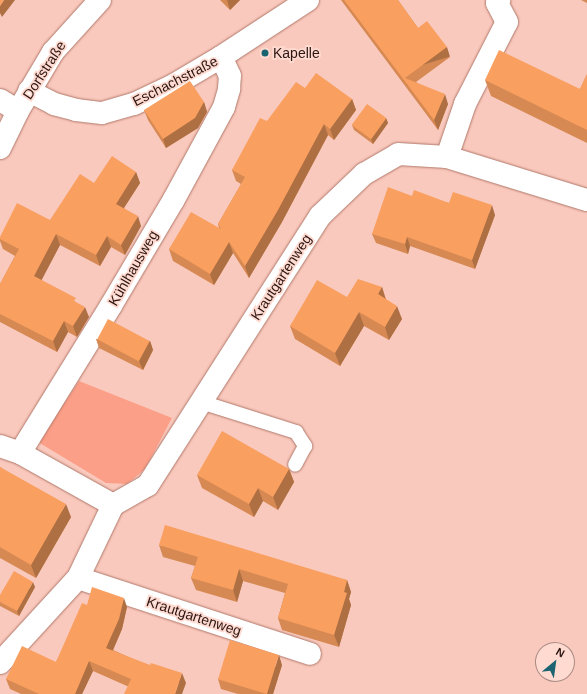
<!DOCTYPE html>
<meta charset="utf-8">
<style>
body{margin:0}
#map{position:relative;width:587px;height:694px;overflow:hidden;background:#fac9bd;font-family:Helvetica,sans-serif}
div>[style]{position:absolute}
.green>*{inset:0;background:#fc9f88}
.roads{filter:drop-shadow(0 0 1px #b0796b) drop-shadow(0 0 1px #b0796b)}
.lane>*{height:14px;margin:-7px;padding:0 7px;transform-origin:7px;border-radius:7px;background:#fff}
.street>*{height:22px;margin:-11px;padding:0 11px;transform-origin:11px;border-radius:11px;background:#fff}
.secondary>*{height:22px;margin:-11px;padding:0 11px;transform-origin:11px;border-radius:11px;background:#fff}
.wall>*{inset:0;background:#d68953}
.shaded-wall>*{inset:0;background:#ae6f43;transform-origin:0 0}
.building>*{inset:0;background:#f99f60;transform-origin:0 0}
.dots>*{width:11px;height:11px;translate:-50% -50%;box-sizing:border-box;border:2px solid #ffdad0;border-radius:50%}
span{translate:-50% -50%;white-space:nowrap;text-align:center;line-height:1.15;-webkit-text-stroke:3.5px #ffdad0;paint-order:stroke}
.poi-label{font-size:14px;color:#2b1611}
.left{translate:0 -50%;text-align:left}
.street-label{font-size:14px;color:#2b1611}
.north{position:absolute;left:535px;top:642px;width:40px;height:40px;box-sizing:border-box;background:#ffdad0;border:1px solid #aa8c84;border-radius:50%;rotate:29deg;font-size:11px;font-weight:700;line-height:16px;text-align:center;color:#2b1611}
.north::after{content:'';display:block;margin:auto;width:14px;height:18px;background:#1c6372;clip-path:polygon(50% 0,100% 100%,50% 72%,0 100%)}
</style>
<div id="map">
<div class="green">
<div style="clip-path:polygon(79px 381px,172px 418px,145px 469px,127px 484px,106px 483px,38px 442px)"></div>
</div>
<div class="roads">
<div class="lane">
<div style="left:201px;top:402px;width:100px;rotate:17.5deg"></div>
<div style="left:296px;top:432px;width:17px;rotate:57deg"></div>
<div style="left:305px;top:446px;width:21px;rotate:118deg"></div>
</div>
<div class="street">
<div style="left:29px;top:91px;width:28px;rotate:27deg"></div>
<div style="left:54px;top:104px;width:23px;rotate:15deg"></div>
<div style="left:76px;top:110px;width:26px;rotate:7deg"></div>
<div style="left:102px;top:113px;width:33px;rotate:-16deg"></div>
<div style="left:134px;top:104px;width:42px;rotate:-25.3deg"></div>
<div style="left:172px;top:86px;width:57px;rotate:-30.6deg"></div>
<div style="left:221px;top:57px;width:104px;rotate:-33.2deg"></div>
<div style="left:0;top:100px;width:21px;rotate:31deg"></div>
<div style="left:447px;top:157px;width:56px;rotate:-71.2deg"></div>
<div style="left:465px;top:104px;width:92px;rotate:-62.9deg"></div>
<div style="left:507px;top:22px;width:21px;rotate:-118deg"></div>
<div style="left:497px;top:3px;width:4px;rotate:-56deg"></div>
<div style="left:0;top:446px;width:21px;rotate:19deg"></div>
<div style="left:20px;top:453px;width:175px;rotate:-58.3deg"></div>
<div style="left:112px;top:304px;width:120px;rotate:-59.4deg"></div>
<div style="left:173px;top:201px;width:107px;rotate:-61.5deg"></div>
<div style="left:224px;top:107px;width:19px;rotate:-74deg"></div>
<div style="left:229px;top:89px;width:13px;rotate:-86deg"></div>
<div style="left:230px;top:76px;width:21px;rotate:-115deg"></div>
<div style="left:20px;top:453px;width:107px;rotate:29.2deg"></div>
<div style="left:78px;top:578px;width:244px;rotate:18.1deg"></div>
<div style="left:0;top:663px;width:115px;rotate:-47.5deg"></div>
<div style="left:78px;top:578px;width:81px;rotate:-64.4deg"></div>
<div style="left:113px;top:505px;width:40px;rotate:-29.7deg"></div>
<div style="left:148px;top:485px;width:319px;rotate:-57.4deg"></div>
<div style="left:320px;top:216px;width:61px;rotate:-43.7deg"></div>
<div style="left:364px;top:174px;width:39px;rotate:-30deg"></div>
<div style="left:398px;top:154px;width:49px;rotate:3.5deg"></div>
<div style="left:447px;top:157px;width:146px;rotate:17.1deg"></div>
</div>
<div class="secondary">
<div style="left:0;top:148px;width:41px;rotate:-64.1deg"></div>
<div style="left:18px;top:111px;width:69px;rotate:-59.3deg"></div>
<div style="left:53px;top:52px;width:70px;rotate:-47.9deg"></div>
</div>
</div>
<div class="wall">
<div style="clip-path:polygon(220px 0,240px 0,230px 10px)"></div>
<div style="clip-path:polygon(341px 0,398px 0,418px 28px,450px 57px,416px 82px,448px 104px,438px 130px)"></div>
<div style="clip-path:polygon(581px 0,587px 0,587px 3px)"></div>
<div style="clip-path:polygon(587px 74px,587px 143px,491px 96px,485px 80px,580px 89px)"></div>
<div style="clip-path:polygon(352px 99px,356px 110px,334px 140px,328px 135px,282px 222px,249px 278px,233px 253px,214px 285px,173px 261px,169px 249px,219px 228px,218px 224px,241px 184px,236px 181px,232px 170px,267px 121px)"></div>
<div style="clip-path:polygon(204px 102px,207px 112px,198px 128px,166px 148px,148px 120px,144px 110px)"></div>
<div style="clip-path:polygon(386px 118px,388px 123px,373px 144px,354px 130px,352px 125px)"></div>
<div style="clip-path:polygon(136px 172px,140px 183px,124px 208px,141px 226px,125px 255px,111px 247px,100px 266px,60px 245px,41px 280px,77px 303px,89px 317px,77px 337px,68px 332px,57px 352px,0 322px,0 284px,15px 256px,3px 249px,0 241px,0 237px,50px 220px,94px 183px)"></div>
<div style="clip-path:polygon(412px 196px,449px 203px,495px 215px,475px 269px,410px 246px,408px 254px,376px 243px,372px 234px)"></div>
<div style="clip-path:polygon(382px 287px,386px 299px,402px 319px,389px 340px,364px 326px,340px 366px,295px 339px,290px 326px,347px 297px)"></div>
<div style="clip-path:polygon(96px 339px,150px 341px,153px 350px,143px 370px,99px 348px)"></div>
<div style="clip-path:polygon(0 467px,71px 517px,36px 578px,0 558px)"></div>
<div style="clip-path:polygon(289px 469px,294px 482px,278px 510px,263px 501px,254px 517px,202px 488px,197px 475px)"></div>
<div style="clip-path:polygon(159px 545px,347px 580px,351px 592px,349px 599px,351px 605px,339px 647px,282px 630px,278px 618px,285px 593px,243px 581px,237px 602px,196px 590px,191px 578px,195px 566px,163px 557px)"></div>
<div style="clip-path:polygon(35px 587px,19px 616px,0 606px,0 595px)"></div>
<div style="clip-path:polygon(87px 605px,127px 607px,122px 629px,113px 650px,186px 683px,127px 686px,93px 671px,82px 694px,21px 694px,10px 689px,6px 679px,56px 662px)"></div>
<div style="clip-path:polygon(282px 665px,273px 694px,238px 694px,221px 689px,218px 679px)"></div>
</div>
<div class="shaded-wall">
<div style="clip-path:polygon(4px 0,15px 0,2px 17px,0 13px,0 6px)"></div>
<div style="clip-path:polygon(227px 0,240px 0,230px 10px)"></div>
<div style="left:447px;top:47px;width:10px;height:52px;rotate:73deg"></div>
<div style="clip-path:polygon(445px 94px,448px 104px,438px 130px,434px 120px)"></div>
<div style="clip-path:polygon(352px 99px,356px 110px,334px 140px,330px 129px)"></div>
<div style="clip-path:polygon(204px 102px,207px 112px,198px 128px,166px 148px,163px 139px)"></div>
<div style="clip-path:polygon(386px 118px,388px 123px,373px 144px,371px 139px)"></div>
<div style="clip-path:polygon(324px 124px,328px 135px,282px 222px,249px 278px,245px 266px)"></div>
<div style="clip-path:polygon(136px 172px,140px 183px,120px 214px,116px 204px)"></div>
<div style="clip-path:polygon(492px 205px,495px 215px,475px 269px,472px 260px)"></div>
<div style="clip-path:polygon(138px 216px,141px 226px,125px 255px,121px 245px)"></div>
<div style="clip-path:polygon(56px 234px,60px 245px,38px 287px,34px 276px)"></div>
<div style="clip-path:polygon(107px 236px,111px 247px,100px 266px,96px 255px)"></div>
<div style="clip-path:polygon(407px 237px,410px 246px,408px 254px,405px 244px)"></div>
<div style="clip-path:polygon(229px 242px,233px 253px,214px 285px,210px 274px)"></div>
<div style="clip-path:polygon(382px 287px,386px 301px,378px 294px)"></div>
<div style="clip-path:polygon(397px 306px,402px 319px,389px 340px,385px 327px)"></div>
<div style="clip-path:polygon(85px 307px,89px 317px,77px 337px,73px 326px)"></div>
<div style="clip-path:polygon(359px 312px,364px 326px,340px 366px,335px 353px)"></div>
<div style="clip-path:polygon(64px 321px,68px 332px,57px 352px,53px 341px)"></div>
<div style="clip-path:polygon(150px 341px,153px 350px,143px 370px,139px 361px)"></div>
<div style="clip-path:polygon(289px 469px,294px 482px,278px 510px,273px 497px)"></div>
<div style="clip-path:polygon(258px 488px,263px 501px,254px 517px,249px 504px)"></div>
<div style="clip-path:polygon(66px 504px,71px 517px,36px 578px,31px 565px)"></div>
<div style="clip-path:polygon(239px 569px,243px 581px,237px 602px,233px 590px)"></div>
<div style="clip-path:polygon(347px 580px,351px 592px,349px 599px,351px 605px,339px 647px,334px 635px,344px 592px)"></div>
<div style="clip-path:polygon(33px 582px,35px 587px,19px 616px,17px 611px)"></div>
<div style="clip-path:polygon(124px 598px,127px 607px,122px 629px,110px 657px,106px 648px)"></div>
<div style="clip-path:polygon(279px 655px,282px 665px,273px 694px,267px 694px)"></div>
<div style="clip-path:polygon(89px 661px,93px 671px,82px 694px,75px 694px)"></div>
<div style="clip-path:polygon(182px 673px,186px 683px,182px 694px,175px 694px)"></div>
</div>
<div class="building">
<div style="clip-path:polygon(0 0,4px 0,0 6px)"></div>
<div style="clip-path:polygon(344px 0,398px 0,418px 28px,427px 21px,447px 47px,405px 78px,445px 94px,434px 120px)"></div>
<div style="clip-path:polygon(499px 50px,580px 89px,587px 74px,587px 130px,485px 80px)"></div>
<div style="clip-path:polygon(316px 73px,352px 99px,330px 129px,324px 124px,278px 210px,245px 266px,229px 242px,210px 274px,169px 249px,191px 212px,221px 229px,218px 224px,245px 177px,232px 170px,260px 118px,267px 121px,296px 82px,305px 88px)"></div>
<div style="clip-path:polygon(190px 81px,204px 102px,195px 118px,163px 139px,144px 110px)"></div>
<div style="left:367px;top:104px;width:24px;height:26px;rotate:36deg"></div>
<div style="clip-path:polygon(112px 156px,136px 172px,116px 204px,138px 216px,121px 245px,107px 236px,96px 255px,56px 234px,34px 276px,76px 298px,74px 301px,85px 307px,73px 326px,64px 321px,53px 341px,0 314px,0 284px,19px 249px,0 239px,0 237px,17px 203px,50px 220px,80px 174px,94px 183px)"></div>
<div style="clip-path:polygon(388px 187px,412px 196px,414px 190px,449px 203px,453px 192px,492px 205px,472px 260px,407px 237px,405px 244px,372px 234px)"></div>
<div style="clip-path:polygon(358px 279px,382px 287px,378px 294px,397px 306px,385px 327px,359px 312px,335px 353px,290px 326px,317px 280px,347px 297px)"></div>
<div style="left:108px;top:319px;width:47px;height:23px;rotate:28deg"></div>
<div style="clip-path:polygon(222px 431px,289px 469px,273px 497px,258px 488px,249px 504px,197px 475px)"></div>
<div style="clip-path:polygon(0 467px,66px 504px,31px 565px,0 547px)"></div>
<div style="clip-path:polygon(165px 525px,347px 580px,344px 592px,347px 593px,334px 635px,278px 618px,288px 584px,239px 569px,233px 590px,191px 578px,198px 557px,159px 545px)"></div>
<div style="clip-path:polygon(14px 571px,33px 582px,17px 611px,0 602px,0 595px)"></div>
<div style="clip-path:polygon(92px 587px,124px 598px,119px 619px,106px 648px,150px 665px,151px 663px,182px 673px,175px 694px,124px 694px,131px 679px,89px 661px,75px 694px,39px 694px,6px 679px,22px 646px,56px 662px,82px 603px,87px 605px)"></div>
<div style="left:230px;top:640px;width:51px;height:41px;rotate:17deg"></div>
</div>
<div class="dots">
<div style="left:265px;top:53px;background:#1c6372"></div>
</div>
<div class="poi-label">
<span class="left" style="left:273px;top:53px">Kapelle</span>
</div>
<div class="street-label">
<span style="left:44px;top:70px;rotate:-57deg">Dorfstraße</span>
<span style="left:175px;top:81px;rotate:-27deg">Eschachstraße</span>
<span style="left:133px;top:268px;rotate:-60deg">Kühlhausweg</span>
<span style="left:281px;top:277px;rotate:-57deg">Krautgartenweg</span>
<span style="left:194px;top:616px;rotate:18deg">Krautgartenweg</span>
</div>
<div class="north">N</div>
</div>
